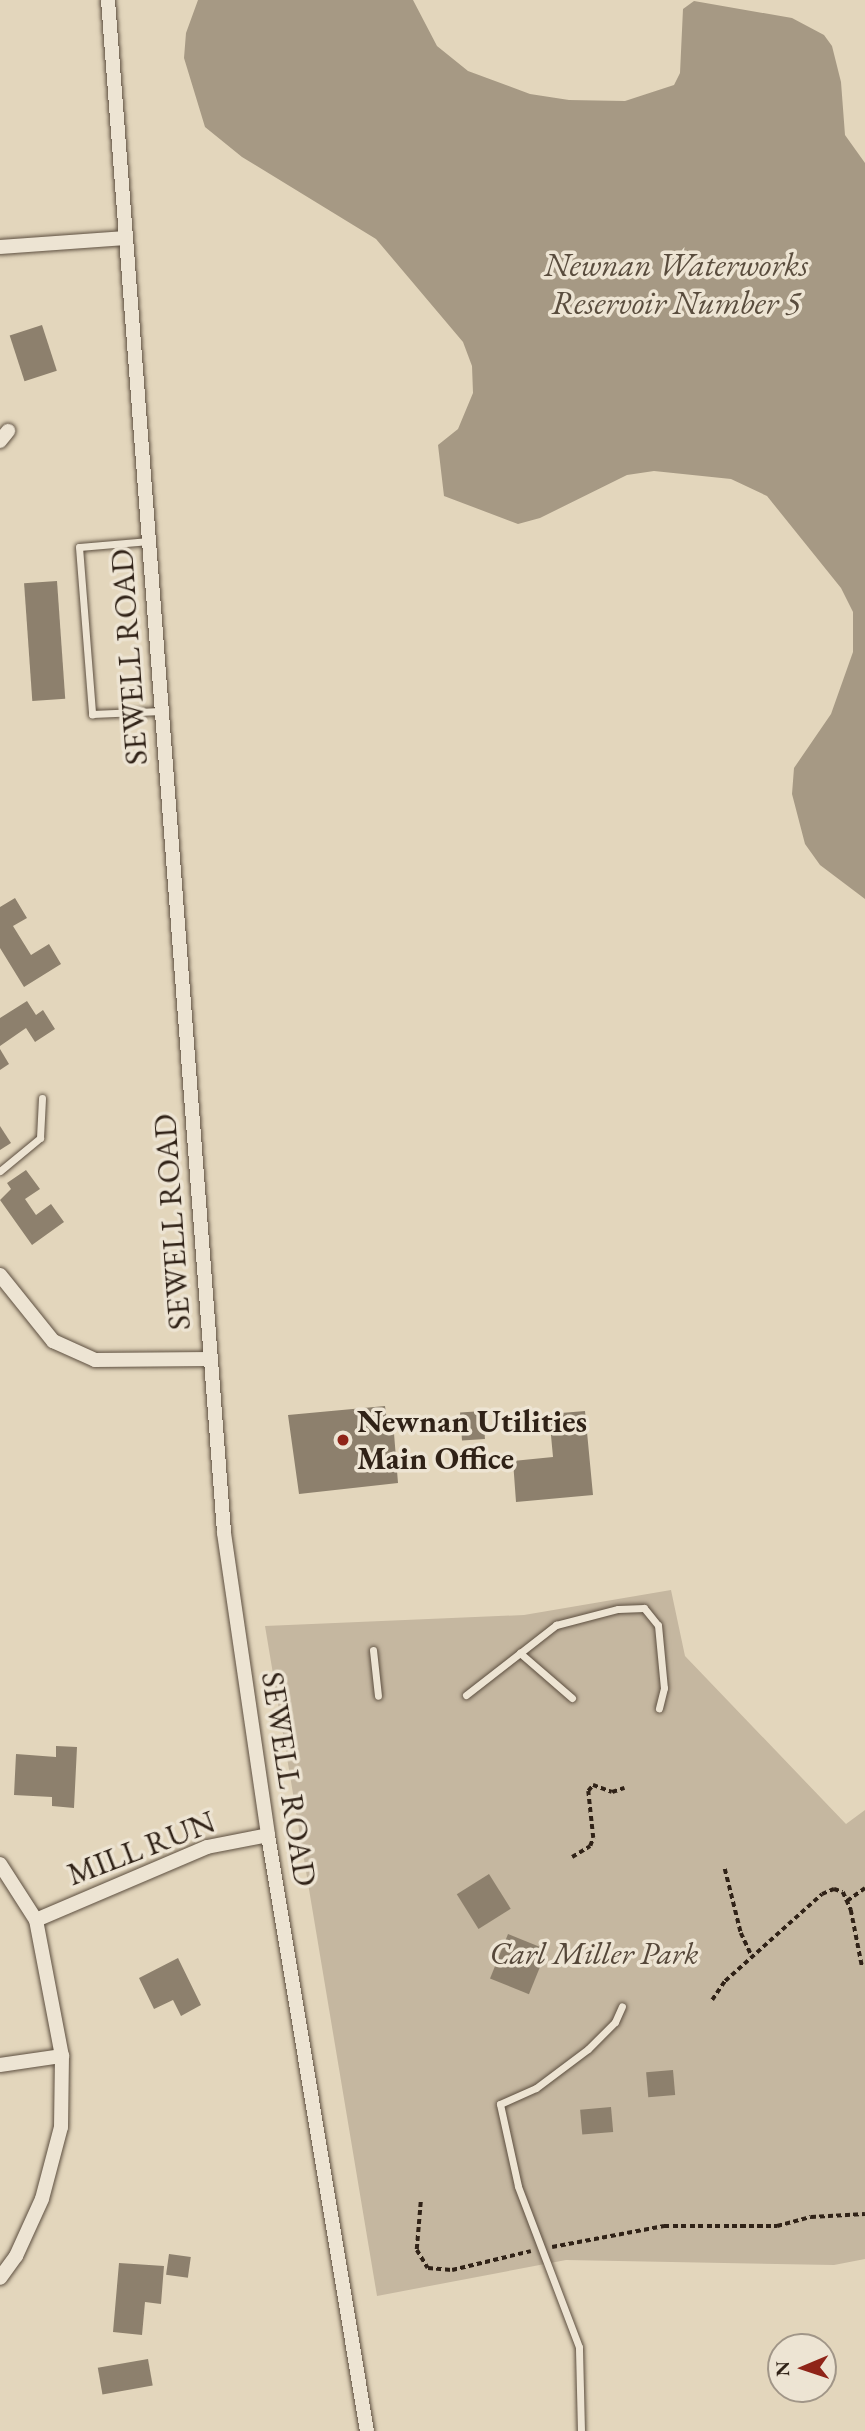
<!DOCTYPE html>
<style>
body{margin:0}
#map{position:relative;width:865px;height:2431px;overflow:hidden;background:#e3d6bc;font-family:"EB Garamond",serif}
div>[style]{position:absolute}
.green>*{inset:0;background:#c5b7a0}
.water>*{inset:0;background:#a69984}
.building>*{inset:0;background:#8d806d;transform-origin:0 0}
.path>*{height:3.5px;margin-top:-1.75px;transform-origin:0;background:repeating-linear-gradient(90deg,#302217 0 5px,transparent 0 8.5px)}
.roads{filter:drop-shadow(0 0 2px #5d4f40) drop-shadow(0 0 2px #5d4f40)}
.lane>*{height:7px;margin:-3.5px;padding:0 3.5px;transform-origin:3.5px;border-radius:3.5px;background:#ede4d3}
.street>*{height:14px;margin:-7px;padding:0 7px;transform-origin:7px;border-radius:7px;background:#ede4d3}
.dots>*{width:19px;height:19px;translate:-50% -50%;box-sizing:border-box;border:4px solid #ede4d3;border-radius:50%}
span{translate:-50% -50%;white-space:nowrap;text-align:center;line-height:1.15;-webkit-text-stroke:7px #ede4d3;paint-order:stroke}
.street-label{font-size:32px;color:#302217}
.poi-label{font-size:32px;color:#302217;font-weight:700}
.left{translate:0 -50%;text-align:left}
.park-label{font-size:32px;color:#554739;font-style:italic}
.water-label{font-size:33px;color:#594c3d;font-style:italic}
.north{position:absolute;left:767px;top:2333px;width:70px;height:70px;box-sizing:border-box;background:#ede4d3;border:2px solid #a19688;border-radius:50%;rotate:268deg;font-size:19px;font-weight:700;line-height:28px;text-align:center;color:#302217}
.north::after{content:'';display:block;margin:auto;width:24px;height:32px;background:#8f2418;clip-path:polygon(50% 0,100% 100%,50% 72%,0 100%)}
</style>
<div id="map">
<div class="green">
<div style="clip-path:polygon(671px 1590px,685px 1656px,846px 1824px,865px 1810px,865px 2259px,834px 2265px,566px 2260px,377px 2296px,265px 1626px,524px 1615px)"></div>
</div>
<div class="water">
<div style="clip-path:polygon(198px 0,413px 0,437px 46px,468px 71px,530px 94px,569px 100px,625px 101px,674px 85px,680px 73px,683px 9px,694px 1px,792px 18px,824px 35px,832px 46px,841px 82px,845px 135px,865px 163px,865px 899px,820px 865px,805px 844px,792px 794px,794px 768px,831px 714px,853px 652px,853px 612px,841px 588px,767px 496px,731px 479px,654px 471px,627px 475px,540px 518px,518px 524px,444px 496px,438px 445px,458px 429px,473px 393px,472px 366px,463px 342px,376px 239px,242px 157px,205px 127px,184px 58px,186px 33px)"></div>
</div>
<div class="building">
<div style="left:42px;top:325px;width:48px;height:34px;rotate:72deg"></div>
<div style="left:57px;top:581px;width:118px;height:33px;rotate:86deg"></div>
<div style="clip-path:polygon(15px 898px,27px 918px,13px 926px,31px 955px,49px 944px,61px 964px,24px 987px,0 948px,0 907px)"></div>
<div style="clip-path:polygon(27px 1001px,36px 1015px,43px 1010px,55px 1029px,35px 1042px,26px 1028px,0 1046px,0 1018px)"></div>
<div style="clip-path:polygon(0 1049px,9px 1064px,0 1070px)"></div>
<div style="clip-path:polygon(0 1126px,11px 1143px,0 1150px)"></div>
<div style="clip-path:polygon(26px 1170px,40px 1189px,25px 1199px,36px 1215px,51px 1204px,64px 1222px,32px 1245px,0 1200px,11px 1189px,7px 1183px)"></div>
<div style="clip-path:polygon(385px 1406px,387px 1421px,393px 1421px,398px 1483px,299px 1494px,288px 1415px)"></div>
<div style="left:483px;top:1411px;width:28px;height:23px;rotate:86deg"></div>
<div style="clip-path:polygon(585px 1411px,593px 1495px,516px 1502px,513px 1461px,553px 1457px,549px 1414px)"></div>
<div style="clip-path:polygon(56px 1746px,77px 1747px,74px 1808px,52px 1806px,52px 1797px,14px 1795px,16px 1754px,56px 1757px)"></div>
<div style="left:489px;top:1874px;width:41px;height:38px;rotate:58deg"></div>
<div style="left:508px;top:1934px;width:42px;height:48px;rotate:22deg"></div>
<div style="clip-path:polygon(178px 1958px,201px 2005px,181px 2016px,173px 2000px,154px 2009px,139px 1978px)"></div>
<div style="left:673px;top:2070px;width:25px;height:27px;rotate:85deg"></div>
<div style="left:611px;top:2107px;width:25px;height:31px;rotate:85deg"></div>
<div style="left:169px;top:2254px;width:22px;height:21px;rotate:8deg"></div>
<div style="clip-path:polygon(119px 2263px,164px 2266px,161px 2304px,145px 2302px,142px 2335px,113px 2332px)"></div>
<div style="left:148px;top:2359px;width:27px;height:51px;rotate:80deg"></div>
</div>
<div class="path">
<div style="left:572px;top:1857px;width:21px;rotate:-31deg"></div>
<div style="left:590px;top:1846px;width:9px;rotate:-69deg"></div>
<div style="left:593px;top:1838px;width:47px;rotate:-96.1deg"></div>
<div style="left:588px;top:1791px;width:8px;rotate:-50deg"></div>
<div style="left:593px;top:1785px;width:20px;rotate:20deg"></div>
<div style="left:612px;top:1792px;width:13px;rotate:-18deg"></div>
<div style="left:725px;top:1869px;width:66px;rotate:76deg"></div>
<div style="left:741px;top:1933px;width:26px;rotate:65deg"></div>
<div style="left:847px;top:1901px;width:22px;rotate:-36deg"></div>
<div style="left:712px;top:2000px;width:23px;rotate:-56deg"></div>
<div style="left:725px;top:1981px;width:130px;rotate:-41.9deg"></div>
<div style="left:822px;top:1894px;width:13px;rotate:-23deg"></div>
<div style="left:834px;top:1889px;width:9px;rotate:18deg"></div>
<div style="left:843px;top:1892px;width:20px;rotate:66deg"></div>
<div style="left:851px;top:1910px;width:57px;rotate:78.9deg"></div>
<div style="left:421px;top:2202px;width:48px;rotate:94.8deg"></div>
<div style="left:417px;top:2250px;width:21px;rotate:59deg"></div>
<div style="left:428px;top:2268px;width:24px;rotate:5deg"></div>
<div style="left:452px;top:2270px;width:81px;rotate:-13.5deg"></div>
<div style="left:552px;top:2247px;width:114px;rotate:-10.6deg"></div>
<div style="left:664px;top:2226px;width:113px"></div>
<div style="left:777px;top:2226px;width:35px;rotate:-15deg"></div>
<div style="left:811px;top:2217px;width:54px;rotate:-3.2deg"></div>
</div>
<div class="roads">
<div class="lane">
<div style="left:149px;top:541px;width:70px;rotate:175.1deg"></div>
<div style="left:79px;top:547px;width:168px;rotate:85.5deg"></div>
<div style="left:92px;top:714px;width:69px;rotate:-2.5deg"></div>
<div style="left:0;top:1171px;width:52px;rotate:-39.5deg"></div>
<div style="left:40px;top:1138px;width:40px;rotate:-87.1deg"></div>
<div style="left:373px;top:1650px;width:46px;rotate:83.8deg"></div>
<div style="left:466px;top:1695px;width:68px;rotate:-37.9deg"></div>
<div style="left:572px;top:1698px;width:69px;rotate:-139.1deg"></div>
<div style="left:520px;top:1653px;width:46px;rotate:-37.9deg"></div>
<div style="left:556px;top:1625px;width:64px;rotate:-14.5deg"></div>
<div style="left:618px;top:1609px;width:26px;rotate:-2deg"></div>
<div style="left:644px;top:1608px;width:22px;rotate:51deg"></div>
<div style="left:658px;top:1625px;width:63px;rotate:84.6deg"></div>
<div style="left:664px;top:1688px;width:21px;rotate:104deg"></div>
<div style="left:581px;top:2431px;width:84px;rotate:-91.4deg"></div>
<div style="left:579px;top:2347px;width:172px;rotate:-110.8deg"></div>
<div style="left:518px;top:2186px;width:84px;rotate:-102.4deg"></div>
<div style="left:500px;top:2104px;width:39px;rotate:-24deg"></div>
<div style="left:536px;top:2088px;width:65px;rotate:-36.9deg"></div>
<div style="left:588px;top:2049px;width:38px;rotate:-45deg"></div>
<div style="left:615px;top:2022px;width:17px;rotate:-66deg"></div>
</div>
<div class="street">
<div style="left:108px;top:0;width:1537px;rotate:85.67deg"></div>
<div style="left:224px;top:1533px;width:305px;rotate:81.7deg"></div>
<div style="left:268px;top:1835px;width:604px;rotate:80.57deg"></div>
<div style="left:0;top:247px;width:126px;rotate:-4.1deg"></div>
<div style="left:0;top:441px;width:13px;rotate:-51deg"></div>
<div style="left:0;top:1275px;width:85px;rotate:51.2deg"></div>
<div style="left:53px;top:1341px;width:46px;rotate:24.3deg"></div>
<div style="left:95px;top:1360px;width:115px;rotate:-0.5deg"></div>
<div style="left:0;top:1864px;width:67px;rotate:57.3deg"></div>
<div style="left:36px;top:1920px;width:138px;rotate:79.2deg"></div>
<div style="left:62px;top:2056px;width:71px;rotate:90.8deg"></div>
<div style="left:61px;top:2127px;width:74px;rotate:104.8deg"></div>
<div style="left:42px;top:2199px;width:63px;rotate:114.5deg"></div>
<div style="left:16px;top:2256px;width:27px;rotate:126deg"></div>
<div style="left:36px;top:1920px;width:186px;rotate:-23.1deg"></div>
<div style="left:207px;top:1847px;width:62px;rotate:-11.1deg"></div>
<div style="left:0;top:2065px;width:63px;rotate:-8.3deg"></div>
</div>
</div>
<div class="dots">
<div style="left:343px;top:1440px;background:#8f2418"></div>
</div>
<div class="street-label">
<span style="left:129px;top:657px;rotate:-94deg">SEWELL ROAD</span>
<span style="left:172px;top:1222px;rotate:-94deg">SEWELL ROAD</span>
<span style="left:289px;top:1779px;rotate:81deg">SEWELL ROAD</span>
<span style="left:141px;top:1848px;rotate:-21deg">MILL RUN</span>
</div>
<div class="poi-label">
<span class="left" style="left:357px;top:1440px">Newnan Utilities<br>Main Office</span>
</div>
<div class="park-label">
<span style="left:594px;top:1953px">Carl Miller Park</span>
</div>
<div class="water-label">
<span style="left:676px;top:284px">Newnan Waterworks<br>Reservoir Number 5</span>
</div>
<div class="north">N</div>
</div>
